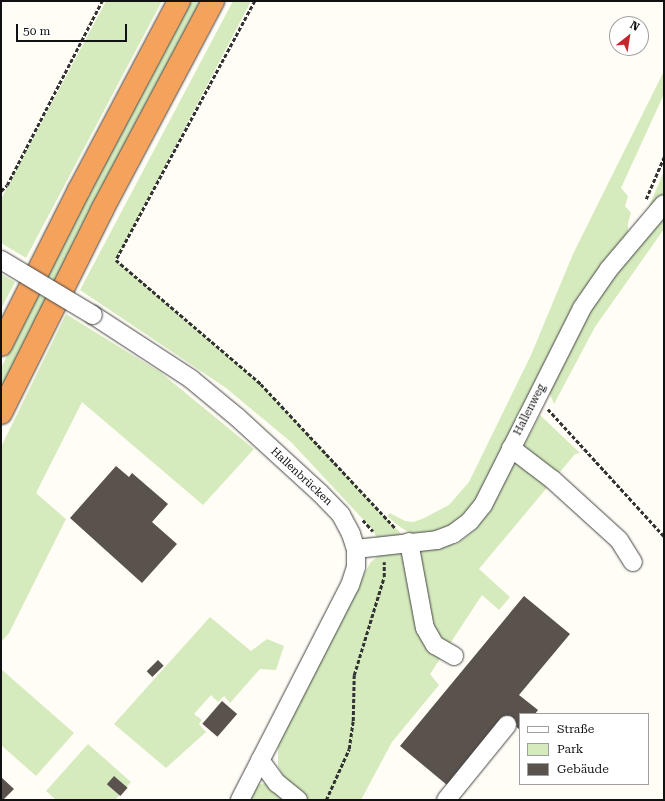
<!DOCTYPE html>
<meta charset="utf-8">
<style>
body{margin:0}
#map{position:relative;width:665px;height:801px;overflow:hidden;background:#fffdf5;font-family:"Roboto Serif",serif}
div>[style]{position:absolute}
.green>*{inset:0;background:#d5ebbd}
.building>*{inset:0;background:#5a524d;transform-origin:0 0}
.path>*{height:2.5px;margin-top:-1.25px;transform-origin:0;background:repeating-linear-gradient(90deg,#333 0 4px,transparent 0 6px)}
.roads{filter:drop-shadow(0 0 1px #444) drop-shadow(0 0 1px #444)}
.minor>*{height:18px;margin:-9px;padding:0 9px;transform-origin:9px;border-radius:9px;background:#fff}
.highway>*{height:22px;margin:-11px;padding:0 11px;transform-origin:11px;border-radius:11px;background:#f5a25d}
.bridges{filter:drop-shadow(0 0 1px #444) drop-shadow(0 0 1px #444)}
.minor-bridge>*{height:18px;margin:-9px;padding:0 9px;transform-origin:9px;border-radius:9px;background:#fff}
span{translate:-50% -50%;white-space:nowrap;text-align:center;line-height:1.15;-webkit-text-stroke:4px #fff;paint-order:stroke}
.street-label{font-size:11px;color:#111}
.frame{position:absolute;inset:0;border:2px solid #111;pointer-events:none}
.legend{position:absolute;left:519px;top:713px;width:130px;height:72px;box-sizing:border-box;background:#fff;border:1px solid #a0a0a0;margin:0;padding:5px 7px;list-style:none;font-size:12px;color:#111}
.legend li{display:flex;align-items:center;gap:8px;height:20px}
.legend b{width:20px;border:1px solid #a0a0a0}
.north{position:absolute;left:609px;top:16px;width:40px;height:40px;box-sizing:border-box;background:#fff;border:1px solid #a0a0a0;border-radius:50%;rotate:30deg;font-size:11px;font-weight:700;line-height:16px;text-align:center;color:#111}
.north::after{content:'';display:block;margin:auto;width:14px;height:18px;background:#c4262e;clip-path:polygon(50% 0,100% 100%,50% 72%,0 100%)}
.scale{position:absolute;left:16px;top:24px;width:111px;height:18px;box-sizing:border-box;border:2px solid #111;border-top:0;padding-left:5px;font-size:12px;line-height:14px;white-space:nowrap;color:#111;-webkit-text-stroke:3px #fff;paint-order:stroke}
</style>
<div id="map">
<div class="green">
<div style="clip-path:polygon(106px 1px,162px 1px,26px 258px,1px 243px,1px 199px)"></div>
<div style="clip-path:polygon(191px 1px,201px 1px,99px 192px,1px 389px,1px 368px,46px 276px)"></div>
<div style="clip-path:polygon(233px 1px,251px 1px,116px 260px,261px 384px,409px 542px,381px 545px,372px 529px,291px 442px,226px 388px,80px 290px)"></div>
<div style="clip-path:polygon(664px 71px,664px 94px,621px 188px,628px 196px,625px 206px,631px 213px,628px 223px,628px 235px,473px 508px,451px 525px,438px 531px,414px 535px,400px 527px,387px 516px,390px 513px,405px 521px,413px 522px,422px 519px,449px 505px,469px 482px,531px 355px,573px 254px)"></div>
<div style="clip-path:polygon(664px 171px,664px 194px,646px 215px,650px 204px)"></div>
<div style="clip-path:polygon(664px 211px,664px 229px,595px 327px,554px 404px,549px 392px,553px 380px,598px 296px)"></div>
<div style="clip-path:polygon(1px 274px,15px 282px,1px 309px)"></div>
<div style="clip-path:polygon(66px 314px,160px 372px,254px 449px,203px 505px,82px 402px,36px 493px,66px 519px,9px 633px,1px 642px,1px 447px)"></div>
<div style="clip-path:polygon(540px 415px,580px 453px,575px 454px,479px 569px,510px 597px,499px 610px,482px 595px,430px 674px,439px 685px,392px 742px,361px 800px,305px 800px,286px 781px,278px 766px,278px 741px,370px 563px,380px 554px,393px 551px,457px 544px,475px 530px,491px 507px)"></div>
<div style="clip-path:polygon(210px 617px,251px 651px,267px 639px,284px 646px,276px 670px,260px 669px,230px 703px,224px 696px,218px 702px,211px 695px,194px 714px,202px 720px,199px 724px,206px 732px,166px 768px,114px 724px)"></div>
<div style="clip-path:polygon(1px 669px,74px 733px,36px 776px,1px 745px)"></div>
<div style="clip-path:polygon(88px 744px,131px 782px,115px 800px,56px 800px,46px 791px)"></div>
<div style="clip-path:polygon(265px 783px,272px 784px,290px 800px,248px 800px,255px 786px)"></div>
</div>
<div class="building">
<div style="clip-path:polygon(116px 466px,129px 477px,132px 473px,168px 504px,152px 522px,177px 544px,142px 583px,70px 518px)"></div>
<div style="clip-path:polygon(524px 596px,570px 634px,519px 695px,538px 710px,535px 714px,520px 714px,520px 730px,504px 716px,447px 785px,400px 746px)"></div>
<div style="left:158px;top:660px;width:8px;height:16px;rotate:45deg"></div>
<div style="left:222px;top:701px;width:20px;height:30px;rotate:41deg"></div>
<div style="left:114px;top:776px;width:18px;height:11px;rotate:41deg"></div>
<div style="clip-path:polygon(1px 777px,14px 789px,3px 800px,1px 800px)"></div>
</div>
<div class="path">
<div style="left:255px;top:1px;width:294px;rotate:118.2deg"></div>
<div style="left:116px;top:260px;width:191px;rotate:40.5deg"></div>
<div style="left:261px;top:384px;width:198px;rotate:47deg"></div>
<div style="left:1px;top:191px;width:8px;rotate:-45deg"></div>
<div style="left:7px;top:185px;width:207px;rotate:-62.7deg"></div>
<div style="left:646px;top:199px;width:46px;rotate:-66.8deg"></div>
<div style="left:548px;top:409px;width:172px;rotate:47.6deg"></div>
<div style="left:363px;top:520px;width:15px;rotate:48deg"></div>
<div style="left:326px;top:800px;width:56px;rotate:-65.7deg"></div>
<div style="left:349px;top:749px;width:28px;rotate:-82deg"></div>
<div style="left:353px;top:721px;width:46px;rotate:-88.8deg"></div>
<div style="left:354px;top:675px;width:102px;rotate:-73deg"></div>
<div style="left:384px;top:577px;width:15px;rotate:-90deg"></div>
</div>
<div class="roads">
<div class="minor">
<div style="left:93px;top:315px;width:117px;rotate:33.1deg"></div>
<div style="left:191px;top:379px;width:60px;rotate:39.6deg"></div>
<div style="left:237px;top:417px;width:113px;rotate:42.5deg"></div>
<div style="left:320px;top:493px;width:30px;rotate:46deg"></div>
<div style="left:341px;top:515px;width:21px;rotate:62deg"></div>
<div style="left:351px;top:534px;width:16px;rotate:72deg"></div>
<div style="left:356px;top:549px;width:18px;rotate:90deg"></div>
<div style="left:356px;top:567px;width:19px;rotate:108deg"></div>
<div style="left:350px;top:585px;width:242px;rotate:117.1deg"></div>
<div style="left:511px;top:448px;width:53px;rotate:37.3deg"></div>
<div style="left:553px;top:480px;width:89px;rotate:42.3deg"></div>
<div style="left:619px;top:540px;width:26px;rotate:58deg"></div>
<div style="left:409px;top:542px;width:87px;rotate:79.5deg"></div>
<div style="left:425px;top:628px;width:20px;rotate:60deg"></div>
<div style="left:435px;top:645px;width:22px;rotate:30deg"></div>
<div style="left:356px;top:549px;width:81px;rotate:-6.3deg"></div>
<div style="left:437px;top:540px;width:17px;rotate:-21deg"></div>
<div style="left:453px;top:534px;width:21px;rotate:-37deg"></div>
<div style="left:470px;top:521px;width:21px;rotate:-51deg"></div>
<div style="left:483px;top:505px;width:220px;rotate:-63.3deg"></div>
<div style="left:582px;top:308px;width:47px;rotate:-55.3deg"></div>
<div style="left:609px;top:269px;width:85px;rotate:-49.8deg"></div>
<div style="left:260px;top:760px;width:29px;rotate:54deg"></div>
<div style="left:277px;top:783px;width:27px;rotate:39deg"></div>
<div style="left:446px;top:800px;width:97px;rotate:-50.9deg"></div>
</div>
<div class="highway">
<div style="left:1px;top:345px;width:174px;rotate:-63.3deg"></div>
<div style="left:79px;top:190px;width:214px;rotate:-62.1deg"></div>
<div style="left:1px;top:413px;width:227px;rotate:-63.5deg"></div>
<div style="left:102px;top:210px;width:237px;rotate:-62deg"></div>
</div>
</div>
<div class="bridges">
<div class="minor-bridge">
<div style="left:1px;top:260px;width:107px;rotate:30.9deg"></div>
</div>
</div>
<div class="street-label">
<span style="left:530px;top:410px;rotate:-63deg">Hallenweg</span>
<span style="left:301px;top:477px;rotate:43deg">Hallenbrücken</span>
</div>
<div class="frame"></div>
<ul class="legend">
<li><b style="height:5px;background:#fff"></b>Straße</li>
<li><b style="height:11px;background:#d5ebbd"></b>Park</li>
<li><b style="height:11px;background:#5a524d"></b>Gebäude</li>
</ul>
<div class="north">N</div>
<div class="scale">50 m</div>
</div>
